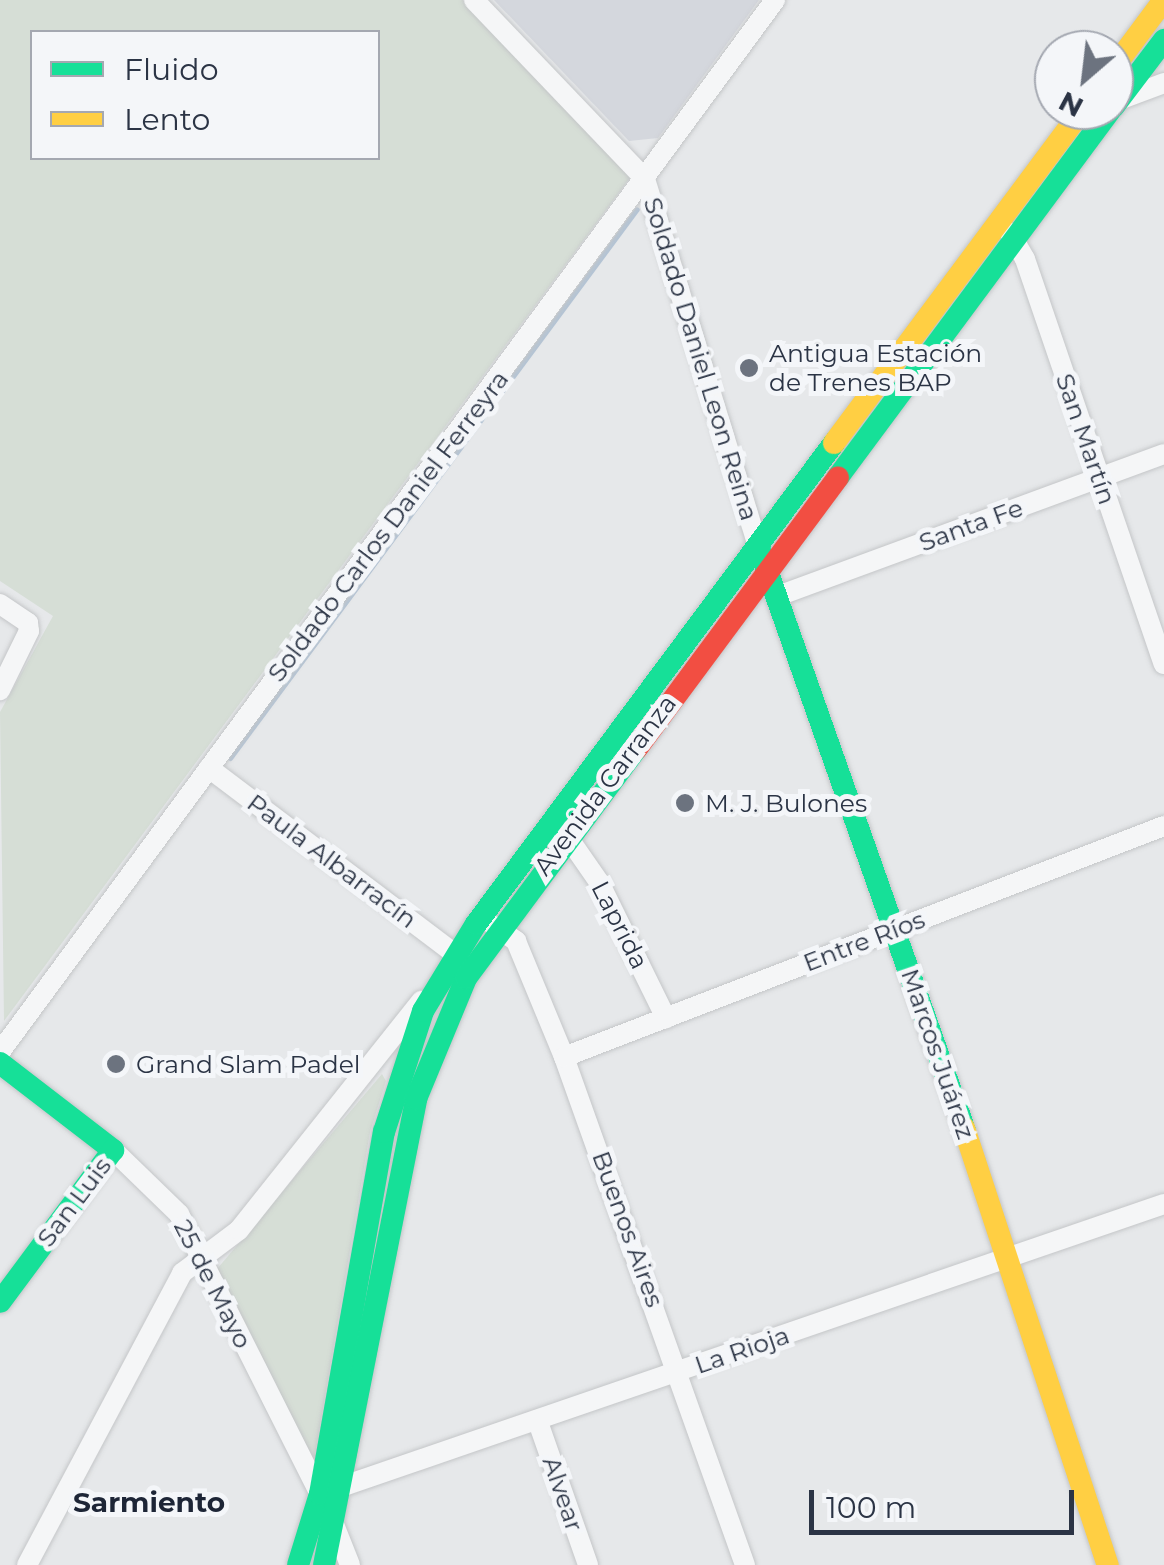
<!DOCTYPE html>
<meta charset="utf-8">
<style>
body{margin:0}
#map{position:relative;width:1164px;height:1565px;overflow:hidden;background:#e6e8ea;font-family:Montserrat,sans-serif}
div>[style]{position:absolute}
.built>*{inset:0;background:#d4d7dd}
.green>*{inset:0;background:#d6ded6}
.stream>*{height:5px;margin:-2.5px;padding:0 2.5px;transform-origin:2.5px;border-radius:2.5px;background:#b4c4d5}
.roads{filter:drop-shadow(0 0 2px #c4c6c8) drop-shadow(0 0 2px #c4c6c8)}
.street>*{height:20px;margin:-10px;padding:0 10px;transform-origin:10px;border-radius:10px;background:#f5f6f7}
.fast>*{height:22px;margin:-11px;padding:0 11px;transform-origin:11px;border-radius:11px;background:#16e098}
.slow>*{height:22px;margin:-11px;padding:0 11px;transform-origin:11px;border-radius:11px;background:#ffcf43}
.jam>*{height:22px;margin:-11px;padding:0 11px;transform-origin:11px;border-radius:11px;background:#f24e42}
.dots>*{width:28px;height:28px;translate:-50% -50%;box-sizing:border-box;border:5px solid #f4f6f9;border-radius:50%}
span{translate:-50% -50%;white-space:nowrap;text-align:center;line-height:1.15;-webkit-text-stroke:10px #f4f6f9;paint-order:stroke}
.poi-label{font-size:25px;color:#2b3445}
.left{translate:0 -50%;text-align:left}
.street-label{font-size:25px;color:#2b3445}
.neighbourhood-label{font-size:28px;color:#1d2536;font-weight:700}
.legend{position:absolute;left:30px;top:30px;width:350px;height:130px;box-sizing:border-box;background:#f4f6f9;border:2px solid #a4a8b1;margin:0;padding:12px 18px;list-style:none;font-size:30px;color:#2b3445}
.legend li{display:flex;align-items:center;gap:20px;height:50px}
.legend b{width:50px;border:2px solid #a4a8b1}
.north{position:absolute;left:1034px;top:30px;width:100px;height:100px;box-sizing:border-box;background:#f4f6f9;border:2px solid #a4a8b1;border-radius:50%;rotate:208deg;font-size:28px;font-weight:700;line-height:40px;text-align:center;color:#2b3445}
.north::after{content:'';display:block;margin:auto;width:35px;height:45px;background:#6c737f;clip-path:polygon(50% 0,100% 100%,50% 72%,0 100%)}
.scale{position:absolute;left:809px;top:1490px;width:265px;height:45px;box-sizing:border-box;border:5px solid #2b3445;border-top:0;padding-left:12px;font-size:30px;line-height:35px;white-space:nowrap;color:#2b3445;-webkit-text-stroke:8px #f4f6f9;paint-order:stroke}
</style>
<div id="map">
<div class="built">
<div style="clip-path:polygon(494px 0,759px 0,658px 138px,629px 141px)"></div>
</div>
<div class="green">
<div style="clip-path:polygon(evenodd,0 0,463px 0,632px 175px,4px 1021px,0 712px,53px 616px,0 581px,0 0,32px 32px,378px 32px,378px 158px,32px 158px,32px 32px)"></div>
<div style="clip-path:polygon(382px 1074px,386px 1081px,370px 1132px,314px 1461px,217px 1269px)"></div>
</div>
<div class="stream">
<div style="left:230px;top:758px;width:683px;rotate:-53.45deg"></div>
</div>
<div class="roads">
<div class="street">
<div style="left:474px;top:0;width:248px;rotate:46.3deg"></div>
<div style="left:645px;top:179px;width:385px;rotate:72.9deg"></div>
<div style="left:1119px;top:100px;width:48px;rotate:-20.7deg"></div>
<div style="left:1010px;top:233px;width:30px;rotate:60deg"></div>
<div style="left:1025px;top:259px;width:428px;rotate:71.1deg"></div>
<div style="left:778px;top:596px;width:411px;rotate:-20.2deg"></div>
<div style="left:0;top:604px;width:34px;rotate:34deg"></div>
<div style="left:28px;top:623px;width:8px;rotate:83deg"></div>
<div style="left:29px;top:631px;width:66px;rotate:116.2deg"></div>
<div style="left:209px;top:768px;width:308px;rotate:37.1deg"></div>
<div style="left:567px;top:836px;width:56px;rotate:55.2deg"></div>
<div style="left:599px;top:882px;width:152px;rotate:63.8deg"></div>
<div style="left:494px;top:926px;width:27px;rotate:34deg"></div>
<div style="left:516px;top:941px;width:126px;rotate:67.5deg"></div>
<div style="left:564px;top:1057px;width:539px;rotate:70.39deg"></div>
<div style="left:0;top:1052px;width:1307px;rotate:-53.62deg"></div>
<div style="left:564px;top:1057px;width:643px;rotate:-21.06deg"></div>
<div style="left:113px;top:1150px;width:92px;rotate:44.1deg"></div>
<div style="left:179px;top:1214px;width:316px;rotate:63.3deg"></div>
<div style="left:538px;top:1422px;width:151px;rotate:70.7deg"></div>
<div style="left:329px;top:1491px;width:883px;rotate:-18.97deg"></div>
<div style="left:333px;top:1522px;width:46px;rotate:68.4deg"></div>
<div style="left:27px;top:1565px;width:331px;rotate:-62deg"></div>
<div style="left:182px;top:1273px;width:71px;rotate:-37deg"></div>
<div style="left:239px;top:1230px;width:293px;rotate:-51.5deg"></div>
</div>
<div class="fast">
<div style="left:1114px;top:106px;width:83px;rotate:-52.9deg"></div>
<div style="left:838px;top:477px;width:457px;rotate:-53.4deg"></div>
<div style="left:761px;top:553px;width:610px;rotate:70.55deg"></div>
<div style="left:0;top:1063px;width:143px;rotate:37.6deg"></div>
<div style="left:113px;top:1150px;width:189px;rotate:126.6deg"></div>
<div style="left:298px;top:1565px;width:74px;rotate:-72.8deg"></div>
<div style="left:320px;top:1494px;width:368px;rotate:-80deg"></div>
<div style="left:384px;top:1132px;width:127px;rotate:-72.1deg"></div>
<div style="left:423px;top:1011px;width:102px;rotate:-58.7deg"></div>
<div style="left:476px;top:924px;width:600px;rotate:-53.34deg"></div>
<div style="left:324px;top:1565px;width:475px;rotate:-78.8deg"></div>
<div style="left:416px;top:1099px;width:131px;rotate:-67.5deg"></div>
<div style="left:466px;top:978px;width:287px;rotate:-53.4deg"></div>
</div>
<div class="slow">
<div style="left:1114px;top:67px;width:84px;rotate:-53.3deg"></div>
<div style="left:834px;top:443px;width:415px;rotate:-53.3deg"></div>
<div style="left:964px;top:1128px;width:460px;rotate:71.8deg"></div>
</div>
<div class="jam">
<div style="left:637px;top:748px;width:337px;rotate:-53.4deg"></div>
</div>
</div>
<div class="dots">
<div style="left:749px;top:368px;background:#6c737f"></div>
<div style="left:685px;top:803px;background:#6c737f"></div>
<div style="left:116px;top:1064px;background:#6c737f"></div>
</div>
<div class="poi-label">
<span class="left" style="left:769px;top:368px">Antigua Estación<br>de Trenes BAP</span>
<span class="left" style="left:705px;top:803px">M. J. Bulones</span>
<span class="left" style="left:136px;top:1064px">Grand Slam Padel</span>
</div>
<div class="street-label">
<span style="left:701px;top:359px;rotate:73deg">Soldado Daniel Leon Reina</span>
<span style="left:1086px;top:439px;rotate:71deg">San Martín</span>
<span style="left:971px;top:525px;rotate:-20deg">Santa Fe</span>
<span style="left:388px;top:526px;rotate:-53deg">Soldado Carlos Daniel Ferreyra</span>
<span style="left:605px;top:785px;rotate:-53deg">Avenida Carranza</span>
<span style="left:332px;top:861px;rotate:37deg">Paula Albarracín</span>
<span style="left:620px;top:925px;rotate:63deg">Laprida</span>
<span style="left:864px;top:941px;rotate:-21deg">Entre Ríos</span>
<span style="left:938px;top:1054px;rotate:71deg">Marcos Juárez</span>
<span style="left:74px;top:1202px;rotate:-53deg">San Luis</span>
<span style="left:628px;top:1229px;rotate:70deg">Buenos Aires</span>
<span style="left:213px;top:1284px;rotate:63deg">25 de Mayo</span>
<span style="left:742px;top:1350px;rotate:-19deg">La Rioja</span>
<span style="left:563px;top:1494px;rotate:71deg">Alvear</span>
</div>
<div class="neighbourhood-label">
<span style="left:149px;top:1502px">Sarmiento</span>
</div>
<ul class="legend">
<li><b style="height:12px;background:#16e098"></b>Fluido</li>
<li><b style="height:12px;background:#ffcf43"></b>Lento</li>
</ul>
<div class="north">N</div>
<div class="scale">100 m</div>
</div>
